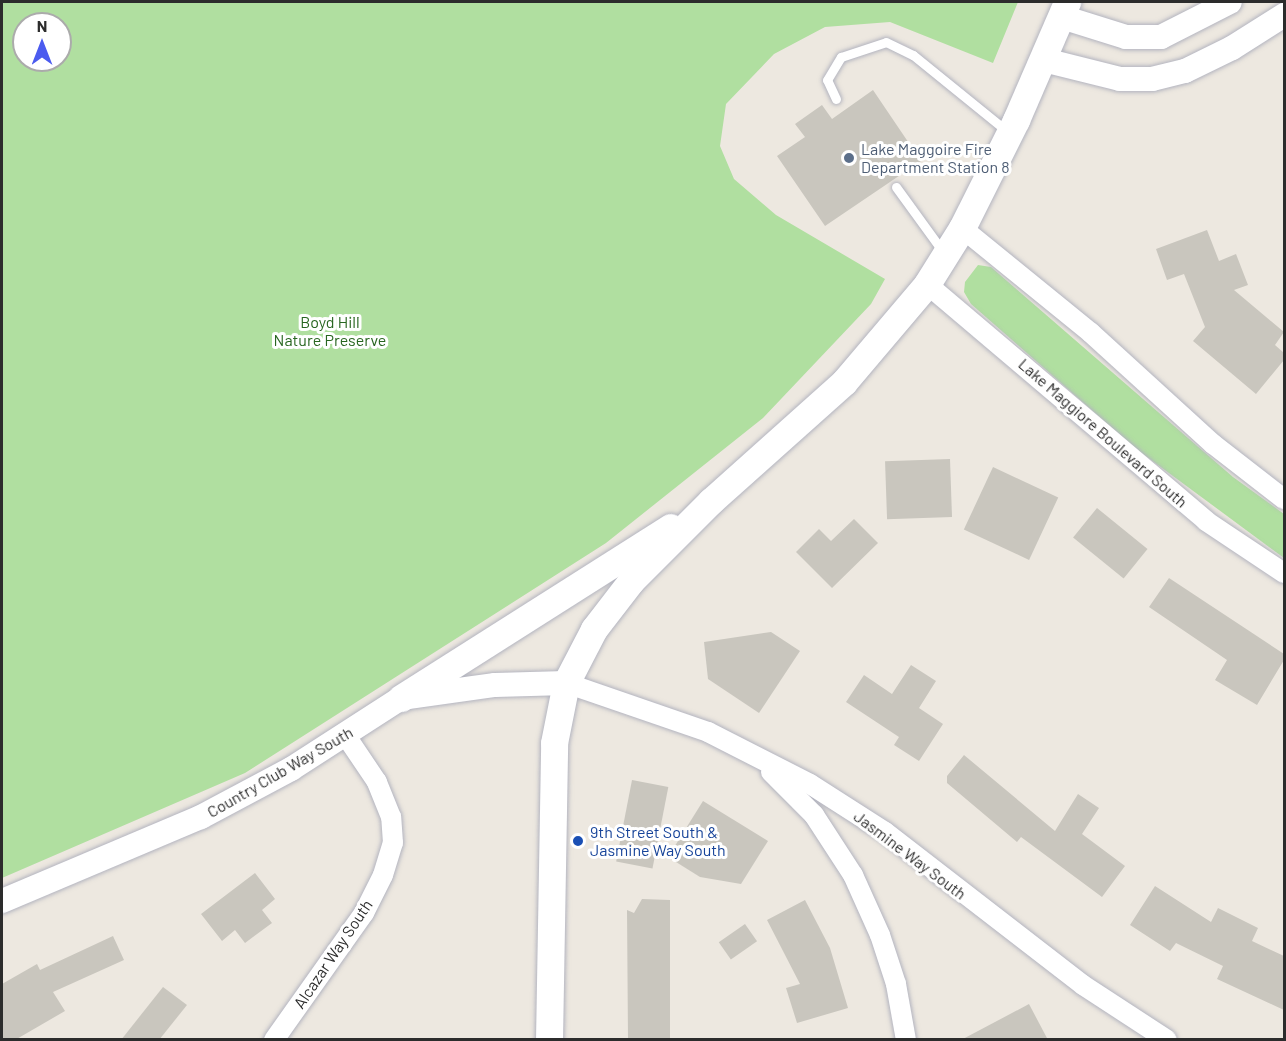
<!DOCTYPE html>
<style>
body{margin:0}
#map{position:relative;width:1286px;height:1041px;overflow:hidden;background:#ede8e0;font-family:Barlow,sans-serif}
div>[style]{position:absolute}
.green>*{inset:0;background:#b0dfa0}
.building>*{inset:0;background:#c9c6be;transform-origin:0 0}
.roads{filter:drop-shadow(0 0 2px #b3b4bf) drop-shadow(0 0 2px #b3b4bf)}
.service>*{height:9px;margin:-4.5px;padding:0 4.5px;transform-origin:4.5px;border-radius:4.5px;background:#fff}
.minor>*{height:20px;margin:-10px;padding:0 10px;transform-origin:10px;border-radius:10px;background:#fff}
.tertiary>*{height:24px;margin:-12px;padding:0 12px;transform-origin:12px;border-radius:12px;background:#fff}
.secondary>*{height:27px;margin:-13.5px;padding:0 13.5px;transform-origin:13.5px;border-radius:13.5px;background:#fff}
.dots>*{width:16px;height:16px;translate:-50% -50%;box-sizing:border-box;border:3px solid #fff;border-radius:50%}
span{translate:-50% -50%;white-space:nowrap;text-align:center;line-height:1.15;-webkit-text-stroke:6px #fff;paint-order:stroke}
.service-label{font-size:16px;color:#4e5e75}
.left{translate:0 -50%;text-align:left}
.park-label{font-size:16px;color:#286620}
.street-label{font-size:16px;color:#2c2c2c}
.transit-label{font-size:16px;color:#164399}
.frame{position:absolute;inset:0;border:3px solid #2c2c2c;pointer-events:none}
.north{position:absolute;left:12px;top:12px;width:60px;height:60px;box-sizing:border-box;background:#fff;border:2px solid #ababab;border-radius:50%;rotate:0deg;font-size:16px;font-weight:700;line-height:24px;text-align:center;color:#2c2c2c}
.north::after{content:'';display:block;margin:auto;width:21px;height:27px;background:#4b5bef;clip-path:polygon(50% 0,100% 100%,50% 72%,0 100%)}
</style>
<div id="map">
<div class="green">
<div style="clip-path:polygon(evenodd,2px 2px,1018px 2px,993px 63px,890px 22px,825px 27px,774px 54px,726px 104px,720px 146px,734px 179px,776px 215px,885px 279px,871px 304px,763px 418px,606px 543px,245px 773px,2px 878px,2px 2px,24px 24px,60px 24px,60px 60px,24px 60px,24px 24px)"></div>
<div style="clip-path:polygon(978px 265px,991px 267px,1233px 477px,1284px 514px,1284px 558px,1135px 448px,971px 304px,964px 292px,965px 282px)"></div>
</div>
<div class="building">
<div style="clip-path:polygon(873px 90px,921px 161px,825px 226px,777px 156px,805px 137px,795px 124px,822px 105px,832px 119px)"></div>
<div style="clip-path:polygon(1207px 230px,1219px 261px,1236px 254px,1248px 285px,1234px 290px,1284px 332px,1275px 345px,1284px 353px,1284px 360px,1256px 394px,1193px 341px,1205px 327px,1184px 274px,1167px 280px,1156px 249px)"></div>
<div style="left:950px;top:459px;width:58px;height:65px;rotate:88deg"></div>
<div style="left:993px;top:467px;width:72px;height:69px;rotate:25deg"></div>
<div style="left:1097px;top:508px;width:65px;height:38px;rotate:39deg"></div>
<div style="clip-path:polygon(854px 519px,878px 543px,832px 588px,796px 552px,819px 529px,831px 541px)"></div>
<div style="clip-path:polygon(1169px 578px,1284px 654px,1284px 660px,1257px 705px,1215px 680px,1227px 660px,1149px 607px)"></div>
<div style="clip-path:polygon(771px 632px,800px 651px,759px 713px,708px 679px,704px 642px)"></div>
<div style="clip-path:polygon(911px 665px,936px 681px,919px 708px,943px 724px,919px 761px,894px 745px,899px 737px,846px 702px,864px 675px,892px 694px)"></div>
<div style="clip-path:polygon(964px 755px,1055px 831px,1078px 794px,1099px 808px,1082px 834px,1125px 866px,1102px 897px,1021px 837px,1017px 842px,947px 783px,947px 776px)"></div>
<div style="left:632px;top:780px;width:37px;height:83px;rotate:11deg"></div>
<div style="clip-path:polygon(703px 801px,768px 841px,741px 884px,700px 877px,668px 857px)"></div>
<div style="clip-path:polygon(255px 873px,275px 899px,262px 910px,272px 923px,245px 943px,235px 930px,222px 941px,201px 914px)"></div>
<div style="clip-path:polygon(1155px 886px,1211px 922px,1218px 908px,1258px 928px,1252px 941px,1284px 956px,1284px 1010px,1217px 979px,1223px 966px,1176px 943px,1170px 951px,1130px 925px)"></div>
<div style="clip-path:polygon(642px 899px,670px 900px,670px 1040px,628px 1040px,627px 910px,634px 913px)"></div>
<div style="clip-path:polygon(805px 900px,830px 948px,848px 1008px,797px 1023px,786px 988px,800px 984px,767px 920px)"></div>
<div style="left:745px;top:924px;width:21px;height:32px;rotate:55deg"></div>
<div style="clip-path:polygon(113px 936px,124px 960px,53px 992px,65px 1011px,15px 1040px,2px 1040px,2px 984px,37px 964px,40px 970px)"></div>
<div style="clip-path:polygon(163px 987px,187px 1005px,159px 1040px,121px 1040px)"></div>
<div style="clip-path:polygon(1029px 1004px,1048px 1040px,961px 1040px)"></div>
</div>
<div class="roads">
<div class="service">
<div style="left:836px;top:99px;width:21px;rotate:-115deg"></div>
<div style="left:827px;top:80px;width:27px;rotate:-59deg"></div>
<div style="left:841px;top:57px;width:47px;rotate:-18.4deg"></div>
<div style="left:886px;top:42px;width:30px;rotate:26deg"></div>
<div style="left:913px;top:55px;width:121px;rotate:39deg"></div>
<div style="left:896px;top:187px;width:82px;rotate:54deg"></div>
</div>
<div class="minor">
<div style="left:962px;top:228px;width:166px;rotate:39.1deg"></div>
<div style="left:1091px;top:333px;width:165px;rotate:42.3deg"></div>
<div style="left:1213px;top:444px;width:90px;rotate:37.8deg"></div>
<div style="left:927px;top:284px;width:366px;rotate:40.3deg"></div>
<div style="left:1206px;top:521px;width:94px;rotate:33.7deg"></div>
<div style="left:566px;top:683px;width:150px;rotate:19deg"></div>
<div style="left:708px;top:732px;width:114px;rotate:27deg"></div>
<div style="left:810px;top:784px;width:89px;rotate:32.6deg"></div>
<div style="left:885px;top:832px;width:250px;rotate:37.7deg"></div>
<div style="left:1083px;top:985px;width:100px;rotate:33.2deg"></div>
<div style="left:771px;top:772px;width:61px;rotate:45deg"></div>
<div style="left:814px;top:815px;width:72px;rotate:57deg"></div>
<div style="left:853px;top:875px;width:66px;rotate:65.8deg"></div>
<div style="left:880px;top:935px;width:52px;rotate:71.9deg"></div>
<div style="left:896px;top:984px;width:57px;rotate:79.9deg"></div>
<div style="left:274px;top:1040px;width:156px;rotate:-54.7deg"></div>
<div style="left:364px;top:913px;width:42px;rotate:-63.4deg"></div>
<div style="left:383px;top:875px;width:34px;rotate:-73deg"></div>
<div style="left:393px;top:843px;width:26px;rotate:-94deg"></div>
<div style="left:391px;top:817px;width:38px;rotate:-112deg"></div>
<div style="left:377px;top:782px;width:55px;rotate:-124deg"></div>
</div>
<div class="tertiary">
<div style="left:1062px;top:17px;width:67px;rotate:17.4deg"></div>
<div style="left:1126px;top:37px;width:35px"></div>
<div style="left:1161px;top:37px;width:77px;rotate:-26.9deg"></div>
<div style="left:1044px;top:60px;width:78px;rotate:14deg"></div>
<div style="left:1120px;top:79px;width:32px"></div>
<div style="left:1152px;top:79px;width:34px;rotate:-14deg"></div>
<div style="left:1185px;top:71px;width:52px;rotate:-26.1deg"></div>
<div style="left:1232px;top:48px;width:62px;rotate:-32.4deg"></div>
<div style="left:2px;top:901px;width:216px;rotate:-22.9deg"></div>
<div style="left:201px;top:817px;width:102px;rotate:-28.1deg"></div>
<div style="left:291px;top:769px;width:131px;rotate:-32.8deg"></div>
<div style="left:401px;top:698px;width:95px;rotate:-7.9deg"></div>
<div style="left:495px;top:685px;width:71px;rotate:-1.6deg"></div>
</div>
<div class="secondary">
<div style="left:401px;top:698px;width:319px;rotate:-32.4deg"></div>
<div style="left:549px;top:1040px;width:297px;rotate:-89deg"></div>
<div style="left:554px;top:743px;width:61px;rotate:-78.7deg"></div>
<div style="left:566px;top:683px;width:61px;rotate:-62.6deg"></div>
<div style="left:594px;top:629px;width:61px;rotate:-52.4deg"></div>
<div style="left:631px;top:581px;width:113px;rotate:-45deg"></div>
<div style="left:711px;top:501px;width:178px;rotate:-41.8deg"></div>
<div style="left:844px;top:382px;width:128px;rotate:-49.7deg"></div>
<div style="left:927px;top:284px;width:66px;rotate:-58deg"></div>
<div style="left:962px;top:228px;width:121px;rotate:-63.4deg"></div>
<div style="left:1016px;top:120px;width:129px;rotate:-66.6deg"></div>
</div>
</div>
<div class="dots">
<div style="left:849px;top:158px;background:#5c6f8a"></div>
<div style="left:578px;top:841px;background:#1a4fb4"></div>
</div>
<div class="service-label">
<span class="left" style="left:861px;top:158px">Lake Maggoire Fire<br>Department Station 8</span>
</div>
<div class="park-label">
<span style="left:330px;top:331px">Boyd Hill<br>Nature Preserve</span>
</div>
<div class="street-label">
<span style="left:1103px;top:433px;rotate:41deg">Lake Maggiore Boulevard South</span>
<span style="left:280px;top:772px;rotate:-30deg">Country Club Way South</span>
<span style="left:910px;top:855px;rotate:37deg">Jasmine Way South</span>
<span style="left:333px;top:954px;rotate:-56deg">Alcazar Way South</span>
</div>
<div class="transit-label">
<span class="left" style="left:590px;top:841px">9th Street South &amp;<br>Jasmine Way South</span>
</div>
<div class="frame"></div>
<div class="north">N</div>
</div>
